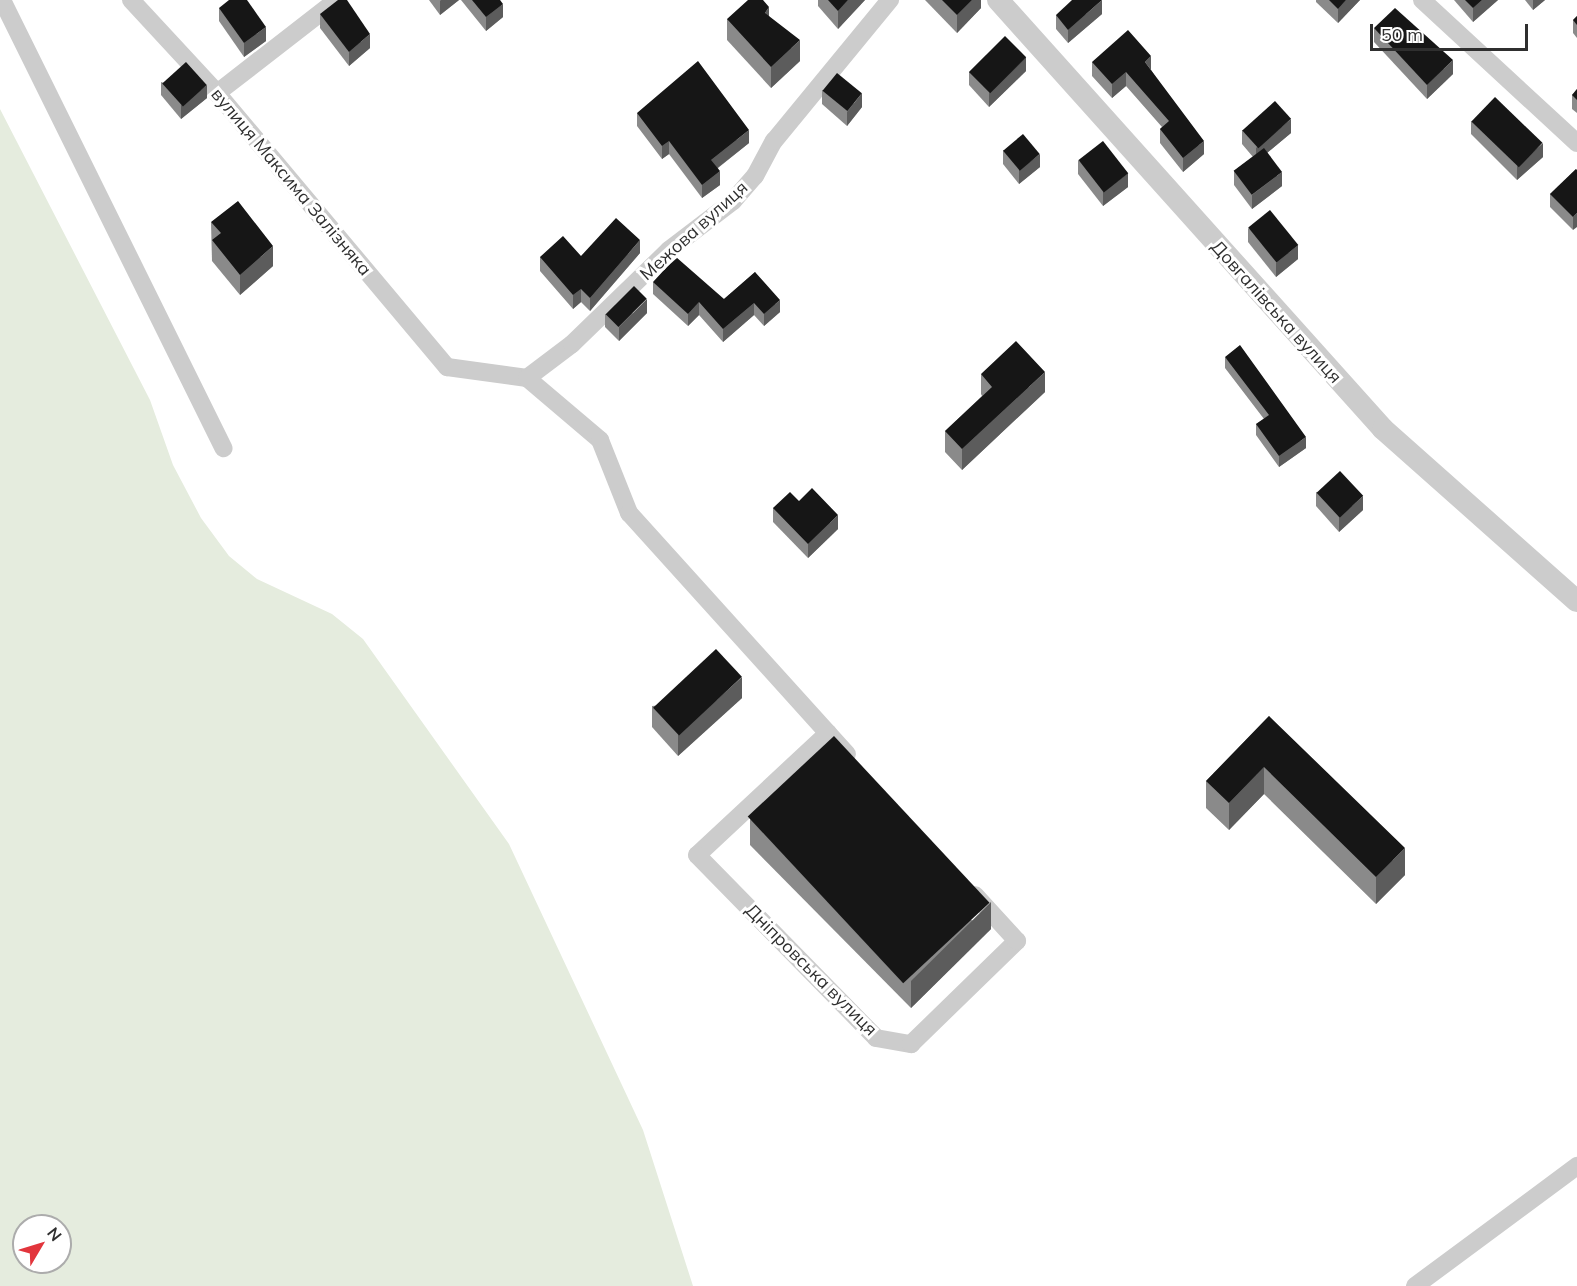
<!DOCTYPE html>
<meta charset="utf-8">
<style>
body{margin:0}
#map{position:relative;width:1577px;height:1286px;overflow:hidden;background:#fff;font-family:Mulish,sans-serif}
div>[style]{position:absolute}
.green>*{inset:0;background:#e5ecde}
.minor>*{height:18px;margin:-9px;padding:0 9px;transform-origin:9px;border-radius:9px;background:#ccc}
.tertiary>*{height:22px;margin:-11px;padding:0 11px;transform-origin:11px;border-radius:11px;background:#ccc}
.wall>*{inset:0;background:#8a8a8a}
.shaded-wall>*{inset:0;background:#5c5c5c}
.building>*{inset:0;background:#161616;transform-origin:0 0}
span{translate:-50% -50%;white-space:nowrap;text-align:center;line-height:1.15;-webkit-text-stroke:6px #fff;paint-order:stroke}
.street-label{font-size:18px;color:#2f2f2f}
.north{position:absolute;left:12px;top:1214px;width:60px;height:60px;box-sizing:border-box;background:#fff;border:2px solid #acacac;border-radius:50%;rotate:52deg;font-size:16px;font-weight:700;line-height:24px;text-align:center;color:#2f2f2f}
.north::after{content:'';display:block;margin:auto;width:21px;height:27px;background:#e2353c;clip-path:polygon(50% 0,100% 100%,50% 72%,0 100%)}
.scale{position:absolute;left:1370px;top:24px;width:158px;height:27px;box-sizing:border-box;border:3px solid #2f2f2f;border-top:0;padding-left:8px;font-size:18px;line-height:21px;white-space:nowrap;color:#2f2f2f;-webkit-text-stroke:4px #fff;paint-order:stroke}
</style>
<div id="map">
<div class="green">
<div style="clip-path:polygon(evenodd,0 109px,150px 400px,173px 465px,201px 518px,229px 556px,257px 579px,332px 614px,363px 639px,509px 844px,643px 1130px,693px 1286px,0 1286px,0 109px,24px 1226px,60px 1226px,60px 1262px,24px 1262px,24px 1226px)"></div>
</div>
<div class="minor">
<div style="left:2px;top:0;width:500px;rotate:63.7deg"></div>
<div style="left:131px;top:0;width:127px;rotate:47.2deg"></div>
<div style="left:217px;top:93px;width:358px;rotate:50deg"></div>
<div style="left:447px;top:367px;width:81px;rotate:7.8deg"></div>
<div style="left:527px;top:378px;width:56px;rotate:-37.1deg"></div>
<div style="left:572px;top:344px;width:135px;rotate:-44.1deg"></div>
<div style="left:669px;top:250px;width:81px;rotate:-37.4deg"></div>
<div style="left:733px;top:201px;width:33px;rotate:-49deg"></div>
<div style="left:755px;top:176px;width:40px;rotate:-62deg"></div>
<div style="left:774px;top:141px;width:183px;rotate:-50.6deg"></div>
<div style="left:1422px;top:0;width:211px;rotate:42.7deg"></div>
<div style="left:217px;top:93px;width:152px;rotate:-37.8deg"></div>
<div style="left:527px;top:378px;width:96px;rotate:40.3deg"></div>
<div style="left:600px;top:440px;width:79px;rotate:68.3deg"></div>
<div style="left:629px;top:513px;width:325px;rotate:47.9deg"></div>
<div style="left:828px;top:733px;width:179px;rotate:137deg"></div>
<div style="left:697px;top:855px;width:256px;rotate:45.6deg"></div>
<div style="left:876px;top:1038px;width:36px;rotate:10deg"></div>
<div style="left:911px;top:1044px;width:148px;rotate:-44.2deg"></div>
<div style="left:1017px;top:941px;width:62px;rotate:-132.4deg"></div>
<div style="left:1415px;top:1286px;width:202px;rotate:-36.5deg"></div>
</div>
<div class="tertiary">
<div style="left:998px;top:0;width:576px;rotate:48.09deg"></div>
<div style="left:1383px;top:429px;width:259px;rotate:41.6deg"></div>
</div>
<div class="wall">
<div style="clip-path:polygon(429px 0,459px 0,440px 15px)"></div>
<div style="clip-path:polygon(461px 0,500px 0,503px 17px,486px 31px)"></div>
<div style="clip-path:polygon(818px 0,865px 0,838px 29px,818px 6px)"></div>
<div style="clip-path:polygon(925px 0,981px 0,981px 8px,957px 33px)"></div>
<div style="clip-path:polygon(1316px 0,1360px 0,1338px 23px,1316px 2px)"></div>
<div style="clip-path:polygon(1454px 0,1498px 0,1473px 22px)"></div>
<div style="clip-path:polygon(1525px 0,1545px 0,1533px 10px)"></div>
<div style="clip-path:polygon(219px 8px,266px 41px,244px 57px,219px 21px)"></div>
<div style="clip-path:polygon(320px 14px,370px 48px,349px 66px,320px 28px)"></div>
<div style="clip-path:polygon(1102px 14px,1068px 43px,1056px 29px,1056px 15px)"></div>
<div style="clip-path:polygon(769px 16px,800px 61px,771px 88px,727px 40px,727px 19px)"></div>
<div style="clip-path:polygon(1577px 16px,1577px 38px,1573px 33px,1573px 20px)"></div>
<div style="clip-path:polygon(1374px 28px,1453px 74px,1427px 99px,1374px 42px)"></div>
<div style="clip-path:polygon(1092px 62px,1151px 70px,1204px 154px,1183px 172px,1160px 143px,1160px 129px,1162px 127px,1126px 86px,1112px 98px,1092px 76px)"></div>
<div style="clip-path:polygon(1026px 71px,989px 107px,969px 85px,969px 72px)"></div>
<div style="clip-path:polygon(161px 82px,207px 98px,181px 119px,161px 95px)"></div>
<div style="clip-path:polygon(1577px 89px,1577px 113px,1572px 109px,1572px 95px)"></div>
<div style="clip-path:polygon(822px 90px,862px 107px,847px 126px,822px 104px)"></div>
<div style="clip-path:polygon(637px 113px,749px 143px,718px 168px,720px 185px,702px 198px,669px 154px,662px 159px,637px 126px)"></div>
<div style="clip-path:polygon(1471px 121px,1543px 157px,1517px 180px,1471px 134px)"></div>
<div style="clip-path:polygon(1242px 130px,1291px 133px,1267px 153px,1282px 186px,1252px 209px,1234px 185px,1234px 171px,1253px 157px,1242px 144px)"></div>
<div style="clip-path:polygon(1003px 150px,1040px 167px,1019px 184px,1003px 164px)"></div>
<div style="clip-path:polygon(1078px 160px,1128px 187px,1103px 206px,1078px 174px)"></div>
<div style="clip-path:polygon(1576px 169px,1573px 230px,1550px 207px,1550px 194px)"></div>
<div style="clip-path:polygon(211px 222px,273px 266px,240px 295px,212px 261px)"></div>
<div style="clip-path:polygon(1248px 228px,1298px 259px,1276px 277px,1248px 242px)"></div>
<div style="clip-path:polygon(640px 253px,590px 311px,581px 302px,573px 309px,540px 271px,540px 257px,581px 256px)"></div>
<div style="clip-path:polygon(755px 272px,780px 312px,764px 326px,754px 315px,723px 342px,699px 315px,688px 326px,653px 294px,653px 282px,724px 299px)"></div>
<div style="clip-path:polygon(647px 313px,619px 341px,605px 327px,605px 314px)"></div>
<div style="clip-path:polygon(1225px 357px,1306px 448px,1279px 467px,1256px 435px,1256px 424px,1264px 419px,1225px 368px)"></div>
<div style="clip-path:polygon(981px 374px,1045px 392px,962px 470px,945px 452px,945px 431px,982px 396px,981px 394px)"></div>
<div style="clip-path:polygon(1316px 492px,1363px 510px,1339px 532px,1316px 506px)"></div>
<div style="clip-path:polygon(799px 501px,838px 529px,808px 558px,773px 522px,773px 508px)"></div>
<div style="clip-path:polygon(742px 698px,678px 756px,652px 727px,652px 706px)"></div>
<div style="clip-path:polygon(1269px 716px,1405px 875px,1376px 904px,1264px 794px,1229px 830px,1206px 808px,1206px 781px)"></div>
<div style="clip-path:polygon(750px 819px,991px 929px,911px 1008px,750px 845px)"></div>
</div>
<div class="shaded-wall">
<div style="clip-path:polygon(441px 0,459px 0,440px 15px,440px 1px)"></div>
<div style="clip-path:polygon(848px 0,865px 0,838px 29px,838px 11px)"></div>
<div style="clip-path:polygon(972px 0,981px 0,981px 8px,957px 33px,957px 15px)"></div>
<div style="clip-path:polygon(1102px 0,1102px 14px,1068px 43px,1068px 30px)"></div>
<div style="clip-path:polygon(1346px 0,1360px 0,1338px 23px,1338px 9px)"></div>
<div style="clip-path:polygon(1482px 0,1498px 0,1473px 22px,1473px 8px)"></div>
<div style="clip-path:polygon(1533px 0,1545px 0,1533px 10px)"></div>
<div style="clip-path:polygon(503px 4px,503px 17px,486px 31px,486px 17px)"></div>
<div style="clip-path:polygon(769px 7px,769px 27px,765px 13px)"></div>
<div style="clip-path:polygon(266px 27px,266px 41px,244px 57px,244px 43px)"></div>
<div style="clip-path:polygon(370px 34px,370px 48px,349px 66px,349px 52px)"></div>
<div style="clip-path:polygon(800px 40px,800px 61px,771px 88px,771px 67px)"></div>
<div style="clip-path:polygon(1151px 56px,1151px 70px,1145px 62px)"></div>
<div style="clip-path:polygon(1026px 57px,1026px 71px,989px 107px,989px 93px)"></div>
<div style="clip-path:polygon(1453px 60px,1453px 74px,1427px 99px,1427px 85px)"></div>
<div style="clip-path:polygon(1126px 72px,1126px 86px,1112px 98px,1112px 84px)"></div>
<div style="clip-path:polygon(207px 85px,207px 98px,181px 119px,181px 105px)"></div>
<div style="clip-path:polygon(862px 93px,862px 107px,847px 126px,847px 112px)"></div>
<div style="clip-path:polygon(1291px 119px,1291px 133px,1256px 162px,1256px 148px)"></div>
<div style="clip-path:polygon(749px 130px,749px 143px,711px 173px,711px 160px)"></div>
<div style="clip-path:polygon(669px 141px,669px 154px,662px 159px,662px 146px)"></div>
<div style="clip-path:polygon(1204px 141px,1204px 154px,1183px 172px,1183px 158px)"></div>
<div style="clip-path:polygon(1543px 143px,1543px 157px,1517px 180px,1517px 166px)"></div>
<div style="clip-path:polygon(1040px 154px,1040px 167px,1019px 184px,1019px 170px)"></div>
<div style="clip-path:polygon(720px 171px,720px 185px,702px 198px,702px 185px)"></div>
<div style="clip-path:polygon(1282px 172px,1282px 186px,1252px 209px,1252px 195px)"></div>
<div style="clip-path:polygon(1128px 173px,1128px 187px,1103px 206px,1103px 192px)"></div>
<div style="clip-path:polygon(1577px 213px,1577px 227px,1573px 230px,1573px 217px)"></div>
<div style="clip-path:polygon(640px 240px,640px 253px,590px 311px,590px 298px)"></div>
<div style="clip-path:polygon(1298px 245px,1298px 259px,1276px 277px,1276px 263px)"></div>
<div style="clip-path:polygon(273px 246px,273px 266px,240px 295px,240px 275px)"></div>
<div style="clip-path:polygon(581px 289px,581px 302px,573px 309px,573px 295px)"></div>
<div style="clip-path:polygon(647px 299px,647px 313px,619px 341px,619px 327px)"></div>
<div style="clip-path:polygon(780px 300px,780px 312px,764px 326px,764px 314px)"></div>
<div style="clip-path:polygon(699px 302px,699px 315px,688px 326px,688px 314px)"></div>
<div style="clip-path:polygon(754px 303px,754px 315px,723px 342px,723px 329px)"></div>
<div style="clip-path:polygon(1045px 372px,1045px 392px,962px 470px,962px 449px)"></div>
<div style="clip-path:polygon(1306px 437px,1306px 448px,1279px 467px,1279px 456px)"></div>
<div style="clip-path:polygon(1363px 496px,1363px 510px,1339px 532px,1339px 518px)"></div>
<div style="clip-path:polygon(838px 515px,838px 529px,808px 558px,808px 544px)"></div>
<div style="clip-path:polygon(742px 677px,742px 698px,678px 756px,678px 735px)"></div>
<div style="clip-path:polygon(1264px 767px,1264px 794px,1229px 830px,1229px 803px)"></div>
<div style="clip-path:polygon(1405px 848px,1405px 875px,1376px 904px,1376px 877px)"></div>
<div style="clip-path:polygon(991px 902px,991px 929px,911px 1008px,911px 981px)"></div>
</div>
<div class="building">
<div style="clip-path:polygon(229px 0,247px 0,266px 27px,244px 43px,219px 8px)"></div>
<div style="clip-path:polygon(338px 0,347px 0,370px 34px,349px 52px,320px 14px)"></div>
<div style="clip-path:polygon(472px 0,500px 0,503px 4px,486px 17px)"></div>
<div style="clip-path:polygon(748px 0,763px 0,769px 7px,765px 13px,800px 40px,771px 67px,727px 19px)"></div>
<div style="clip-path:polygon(828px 0,848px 0,838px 11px)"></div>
<div style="clip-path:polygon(942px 0,972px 0,957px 15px)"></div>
<div style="clip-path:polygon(1072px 0,1102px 0,1068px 30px,1056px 15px)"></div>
<div style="clip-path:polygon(1329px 0,1346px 0,1338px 9px)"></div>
<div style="clip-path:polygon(1465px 0,1482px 0,1473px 8px)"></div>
<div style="clip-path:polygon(1395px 8px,1453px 60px,1427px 85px,1374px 28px)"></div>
<div style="clip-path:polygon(1577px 16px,1577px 25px,1573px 20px)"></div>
<div style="clip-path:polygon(1128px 30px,1151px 56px,1145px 62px,1204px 141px,1183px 158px,1160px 129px,1169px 121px,1126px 72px,1112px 84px,1092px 62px)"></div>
<div style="left:1005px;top:36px;width:30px;height:51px;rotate:45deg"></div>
<div style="clip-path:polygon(698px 61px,749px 130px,711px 160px,720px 171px,702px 185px,669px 141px,662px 146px,637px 113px)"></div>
<div style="left:186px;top:62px;width:31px;height:32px;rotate:48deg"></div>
<div style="left:837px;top:73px;width:32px;height:23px;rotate:39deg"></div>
<div style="clip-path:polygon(1577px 89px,1577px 100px,1572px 95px)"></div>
<div style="left:1495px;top:97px;width:66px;height:34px;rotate:44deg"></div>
<div style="left:1275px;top:101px;width:24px;height:44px;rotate:48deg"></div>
<div style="left:1023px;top:134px;width:26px;height:26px;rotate:50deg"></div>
<div style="left:1103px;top:141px;width:41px;height:31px;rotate:52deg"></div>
<div style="left:1264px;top:148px;width:30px;height:38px;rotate:53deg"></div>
<div style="clip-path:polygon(1576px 169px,1577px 170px,1577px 213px,1573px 217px,1550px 194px)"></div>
<div style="clip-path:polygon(238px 201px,273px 246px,240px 275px,212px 240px,221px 233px,211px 222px)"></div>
<div style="left:1270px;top:210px;width:45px;height:28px;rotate:51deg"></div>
<div style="clip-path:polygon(616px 218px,640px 240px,590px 298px,581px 289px,573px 295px,540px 257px,563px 236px,581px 256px)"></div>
<div style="clip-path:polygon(676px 257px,724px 299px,755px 272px,780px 300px,764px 314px,754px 303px,723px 329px,699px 302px,688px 314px,653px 282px)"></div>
<div style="left:634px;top:286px;width:18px;height:40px;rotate:45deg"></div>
<div style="clip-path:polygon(1016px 341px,1045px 372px,962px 449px,945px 431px,992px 387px,981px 374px)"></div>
<div style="clip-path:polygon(1240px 345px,1306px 437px,1279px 456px,1256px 424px,1269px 415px,1225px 357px)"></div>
<div style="left:1340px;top:471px;width:34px;height:32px;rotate:47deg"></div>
<div style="clip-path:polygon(812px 488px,838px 515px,808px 544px,773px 508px,790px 492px,799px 501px)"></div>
<div style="left:716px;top:649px;width:38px;height:86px;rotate:47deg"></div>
<div style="clip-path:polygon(1269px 716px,1405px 848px,1376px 877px,1264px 767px,1229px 803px,1206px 781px)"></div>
<div style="left:834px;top:736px;width:228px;height:118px;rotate:47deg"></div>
</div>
<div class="street-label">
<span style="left:291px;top:182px;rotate:50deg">вулиця Максима Залізняка</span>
<span style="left:694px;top:231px;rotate:-42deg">Межова вулиця</span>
<span style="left:1276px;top:312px;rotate:48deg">Довгалівська вулиця</span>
<span style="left:811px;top:970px;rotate:45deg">Дніпровська вулиця</span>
</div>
<div class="north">N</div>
<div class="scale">50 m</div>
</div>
